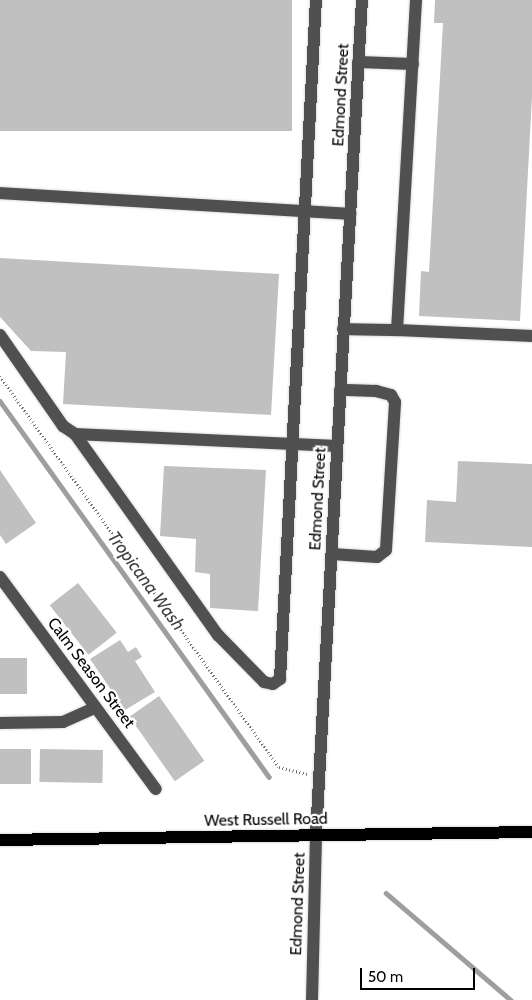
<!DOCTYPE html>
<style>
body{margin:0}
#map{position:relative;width:532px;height:1000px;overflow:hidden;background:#fff;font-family:Cabin,sans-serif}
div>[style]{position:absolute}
.stream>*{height:4.5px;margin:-2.25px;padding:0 2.25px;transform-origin:2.25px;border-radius:2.25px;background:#9e9e9e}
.building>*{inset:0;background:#c0c0c0;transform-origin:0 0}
.path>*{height:2.5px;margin-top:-1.25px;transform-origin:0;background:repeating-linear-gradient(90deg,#727272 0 1px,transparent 0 3.5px)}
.roads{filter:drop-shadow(0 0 1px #dbdbdb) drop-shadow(0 0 1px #dbdbdb)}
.minor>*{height:12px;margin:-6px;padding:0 6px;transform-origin:6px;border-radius:6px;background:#505050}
.major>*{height:12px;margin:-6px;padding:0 6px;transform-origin:6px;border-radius:6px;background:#000}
span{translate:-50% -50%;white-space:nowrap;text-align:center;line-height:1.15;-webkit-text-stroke:4.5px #fff;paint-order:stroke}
.street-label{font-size:16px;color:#000}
.water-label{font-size:18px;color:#3f3f3f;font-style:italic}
.scale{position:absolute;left:360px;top:968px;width:115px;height:22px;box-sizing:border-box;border:2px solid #000;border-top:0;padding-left:6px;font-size:15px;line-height:18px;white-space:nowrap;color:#000;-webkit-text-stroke:4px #fff;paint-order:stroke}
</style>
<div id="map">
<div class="stream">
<div style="left:0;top:401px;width:462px;rotate:54.4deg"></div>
<div style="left:386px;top:893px;width:165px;rotate:40.6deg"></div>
</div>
<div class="building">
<div style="left:0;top:0;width:292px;height:131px"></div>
<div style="clip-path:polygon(435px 0,532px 0,532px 97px,520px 321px,419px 316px,421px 271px,429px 272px,443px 23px,434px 23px)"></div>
<div style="clip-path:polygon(0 258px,279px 274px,271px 415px,63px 404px,66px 352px,31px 351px,0 317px)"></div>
<div style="clip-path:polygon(458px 461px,532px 464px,532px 547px,425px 542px,427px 500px,456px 502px)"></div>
<div style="clip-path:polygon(164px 466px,266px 470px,258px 611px,210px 608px,210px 574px,195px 572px,196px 539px,160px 536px)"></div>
<div style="clip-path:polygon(0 470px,36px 523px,6px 544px,0 535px)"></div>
<div style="left:78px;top:583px;width:63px;height:36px;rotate:52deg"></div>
<div style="clip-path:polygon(120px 640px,128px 652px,136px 647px,142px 657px,135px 661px,155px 692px,125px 710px,90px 659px)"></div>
<div style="left:0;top:658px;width:27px;height:36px"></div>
<div style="left:159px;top:696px;width:79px;height:36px;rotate:55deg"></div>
<div style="left:0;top:749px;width:31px;height:35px"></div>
<div style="left:40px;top:749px;width:63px;height:33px;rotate:1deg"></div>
</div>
<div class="path">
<div style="left:0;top:376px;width:480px;rotate:54.5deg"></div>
<div style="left:279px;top:767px;width:29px;rotate:14deg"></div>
</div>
<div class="roads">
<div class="minor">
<div style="left:358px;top:62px;width:55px;rotate:2.1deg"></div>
<div style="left:0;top:193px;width:351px;rotate:3.4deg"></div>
<div style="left:343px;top:329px;width:54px;rotate:1.1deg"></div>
<div style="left:397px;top:330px;width:331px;rotate:-86.7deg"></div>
<div style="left:397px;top:330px;width:135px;rotate:2.5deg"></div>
<div style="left:0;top:335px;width:111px;rotate:55.3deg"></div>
<div style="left:63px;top:426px;width:14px;rotate:34deg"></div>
<div style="left:75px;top:434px;width:262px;rotate:2.6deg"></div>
<div style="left:75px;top:434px;width:247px;rotate:54.6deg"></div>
<div style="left:218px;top:635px;width:66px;rotate:45.6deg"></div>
<div style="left:264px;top:682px;width:9px;rotate:13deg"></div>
<div style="left:273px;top:684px;width:9px;rotate:-36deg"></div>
<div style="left:280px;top:679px;width:680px;rotate:-86.97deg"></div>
<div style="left:332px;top:554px;width:45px;rotate:3.8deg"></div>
<div style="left:377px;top:557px;width:11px;rotate:-38deg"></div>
<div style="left:386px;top:550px;width:148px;rotate:-86.5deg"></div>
<div style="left:395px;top:402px;width:8px;rotate:-120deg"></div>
<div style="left:391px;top:395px;width:16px;rotate:-165deg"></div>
<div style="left:376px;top:391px;width:36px;rotate:-178deg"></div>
<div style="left:0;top:577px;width:263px;rotate:53.7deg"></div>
<div style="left:0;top:723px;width:63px;rotate:-0.9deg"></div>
<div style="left:63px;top:722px;width:35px;rotate:-24deg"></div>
<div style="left:312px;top:1000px;width:165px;rotate:-88.6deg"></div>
<div style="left:316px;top:835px;width:836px;rotate:-86.85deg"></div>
</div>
<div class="major">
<div style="left:0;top:840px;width:532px;rotate:-0.86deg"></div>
</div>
</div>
<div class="street-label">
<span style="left:341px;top:95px;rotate:-87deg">Edmond Street</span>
<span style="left:318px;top:499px;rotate:-87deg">Edmond Street</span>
<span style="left:91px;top:673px;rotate:53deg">Calm Season Street</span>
<span style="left:266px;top:820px;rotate:-1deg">West Russell Road</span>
<span style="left:298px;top:904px;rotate:-88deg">Edmond Street</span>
</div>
<div class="water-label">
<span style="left:146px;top:581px;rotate:54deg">Tropicana Wash</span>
</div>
<div class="scale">50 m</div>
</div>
